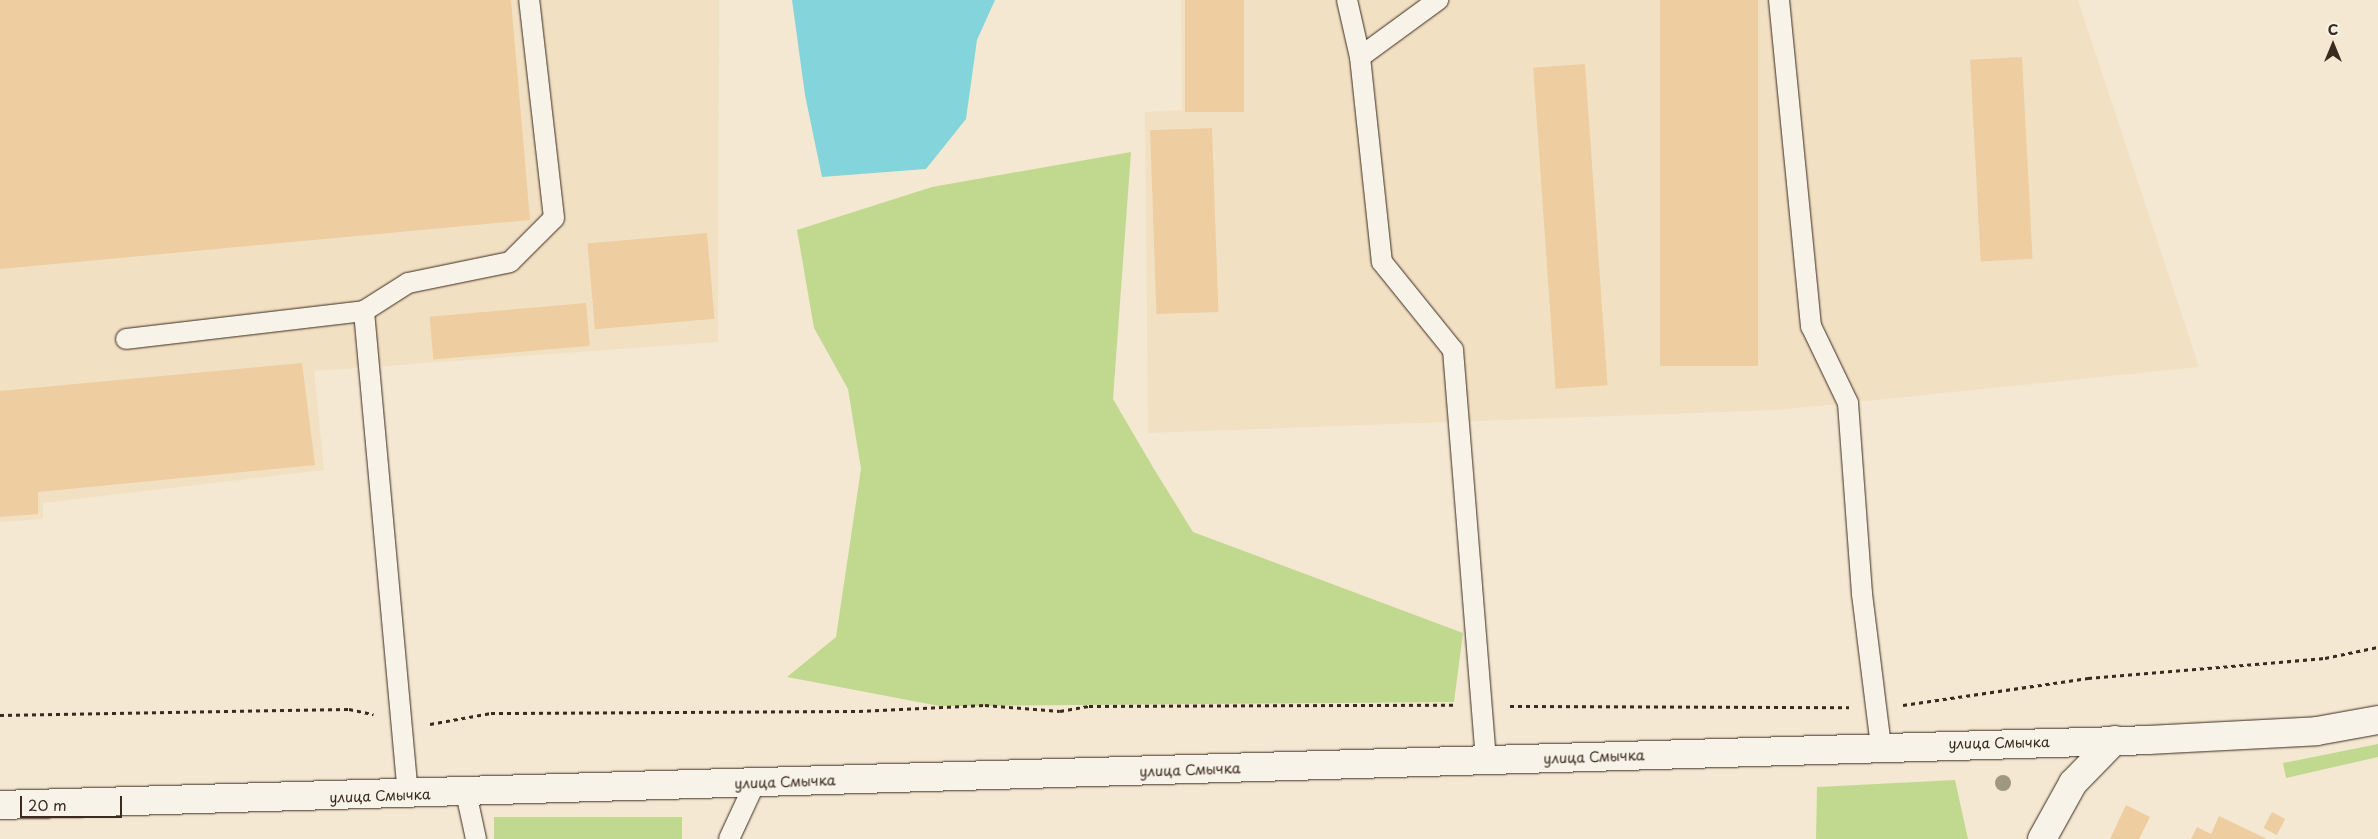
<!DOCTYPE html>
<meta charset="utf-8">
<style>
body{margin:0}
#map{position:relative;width:2378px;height:839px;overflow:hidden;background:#f4e8d2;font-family:"Playpen Sans",sans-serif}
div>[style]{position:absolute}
.built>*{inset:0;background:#f2e0c3}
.green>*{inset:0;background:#c1d98f;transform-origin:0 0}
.water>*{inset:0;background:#84d5db}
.building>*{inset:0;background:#eecda0;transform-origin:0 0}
.path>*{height:3px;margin-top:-1.5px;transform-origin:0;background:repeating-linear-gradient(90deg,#3b2a1e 0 4px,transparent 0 8px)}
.roads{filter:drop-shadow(0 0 1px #3b2a1e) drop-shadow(0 0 1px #3b2a1e)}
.lane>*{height:20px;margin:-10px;padding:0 10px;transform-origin:10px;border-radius:10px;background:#f7f3e8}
.secondary>*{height:28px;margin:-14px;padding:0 14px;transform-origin:14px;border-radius:14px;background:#f7f3e8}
.trees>*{width:16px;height:16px;margin:-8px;border-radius:50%;background:#a0987e}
span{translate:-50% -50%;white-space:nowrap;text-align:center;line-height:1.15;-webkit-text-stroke:4.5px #f7f3e8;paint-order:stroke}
.street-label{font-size:14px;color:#3b2a1e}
.north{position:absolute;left:2308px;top:20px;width:50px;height:50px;-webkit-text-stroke:4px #f7f3e8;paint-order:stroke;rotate:0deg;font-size:14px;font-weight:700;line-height:20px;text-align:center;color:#3b2a1e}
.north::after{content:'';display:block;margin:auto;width:18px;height:22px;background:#3b2a1e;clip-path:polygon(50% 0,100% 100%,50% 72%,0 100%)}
.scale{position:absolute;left:20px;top:796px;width:102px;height:22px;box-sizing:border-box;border:2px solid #3b2a1e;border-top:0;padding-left:6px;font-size:15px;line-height:18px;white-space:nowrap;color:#3b2a1e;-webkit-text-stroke:4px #f7f3e8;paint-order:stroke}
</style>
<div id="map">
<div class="built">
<div style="clip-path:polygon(0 0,719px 0,718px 342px,314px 371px,324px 470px,43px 503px,43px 519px,0 522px)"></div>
<div style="clip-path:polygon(1181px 0,2078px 0,2199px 367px,1778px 410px,1148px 433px,1145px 112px,1182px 110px)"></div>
</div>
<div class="green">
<div style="clip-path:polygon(1131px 152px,1113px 399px,1154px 469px,1193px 532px,1463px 633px,1454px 702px,939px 706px,787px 677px,836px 637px,861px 469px,848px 389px,814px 328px,797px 230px,932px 187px)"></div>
<div style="clip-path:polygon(2378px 744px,2378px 757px,2286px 778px,2283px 763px)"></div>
<div style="clip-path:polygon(1955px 780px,1968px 839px,1816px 839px,1817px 787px)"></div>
<div style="left:494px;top:817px;width:188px;height:22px"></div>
</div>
<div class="water">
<div style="clip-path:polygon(792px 0,995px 0,977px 40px,966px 119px,926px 169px,822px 177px,805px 95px)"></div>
</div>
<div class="building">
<div style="clip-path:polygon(0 0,511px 0,530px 220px,0 269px)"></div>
<div style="left:1185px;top:0;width:59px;height:112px"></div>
<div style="left:1660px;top:0;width:98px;height:366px"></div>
<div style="left:2022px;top:57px;width:202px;height:52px;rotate:87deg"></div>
<div style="left:1585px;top:64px;width:322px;height:52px;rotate:86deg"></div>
<div style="left:1212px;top:128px;width:184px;height:62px;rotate:88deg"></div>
<div style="left:707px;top:233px;width:86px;height:120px;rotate:85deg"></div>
<div style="left:586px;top:303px;width:43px;height:157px;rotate:85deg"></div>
<div style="clip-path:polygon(302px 363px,315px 465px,38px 492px,38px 514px,0 517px,0 391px)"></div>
<div style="clip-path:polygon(2126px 805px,2150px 817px,2139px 839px,2110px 839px)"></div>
<div style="left:2272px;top:812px;width:15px;height:18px;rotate:28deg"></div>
<div style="clip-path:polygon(2219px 816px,2267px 839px,2191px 839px,2197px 827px,2211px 834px)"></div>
</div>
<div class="path">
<div style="left:1903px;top:705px;width:187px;rotate:-8.3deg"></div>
<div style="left:2088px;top:678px;width:238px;rotate:-4.8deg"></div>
<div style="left:2325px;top:658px;width:54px;rotate:-11.7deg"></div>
<div style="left:1510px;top:706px;width:339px;rotate:0.2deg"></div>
<div style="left:0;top:715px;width:349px;rotate:-1deg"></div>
<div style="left:349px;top:709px;width:25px;rotate:12deg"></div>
<div style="left:430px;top:724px;width:62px;rotate:-10.2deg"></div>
<div style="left:491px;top:713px;width:368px;rotate:-0.3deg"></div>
<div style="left:859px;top:711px;width:126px;rotate:-2.7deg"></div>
<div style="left:985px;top:705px;width:75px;rotate:4.6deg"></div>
<div style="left:1060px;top:711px;width:29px;rotate:-10deg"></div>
<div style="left:1089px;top:706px;width:365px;rotate:-0.2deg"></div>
</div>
<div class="roads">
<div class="lane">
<div style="left:1347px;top:0;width:58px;rotate:77.2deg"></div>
<div style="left:1360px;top:57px;width:206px;rotate:83.9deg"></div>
<div style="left:1382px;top:262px;width:113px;rotate:51.1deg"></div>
<div style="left:1453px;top:350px;width:411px;rotate:85.4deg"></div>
<div style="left:1779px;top:0;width:328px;rotate:84.4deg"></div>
<div style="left:1811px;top:326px;width:85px;rotate:64.3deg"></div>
<div style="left:1848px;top:403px;width:192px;rotate:85.8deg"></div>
<div style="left:1862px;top:594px;width:153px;rotate:82.9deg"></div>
<div style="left:1360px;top:57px;width:97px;rotate:-36.2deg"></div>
<div style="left:126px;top:339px;width:240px;rotate:-6.7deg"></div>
<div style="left:466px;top:793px;width:47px;rotate:77.7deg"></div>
<div style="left:408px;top:795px;width:486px;rotate:-95.2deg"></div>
<div style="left:364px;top:311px;width:52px;rotate:-32.5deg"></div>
<div style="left:408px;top:283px;width:104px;rotate:-11.6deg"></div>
<div style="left:510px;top:262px;width:62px;rotate:-45deg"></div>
<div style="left:554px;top:218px;width:219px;rotate:-96.5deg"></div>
<div style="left:729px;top:839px;width:62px;rotate:-65.1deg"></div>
</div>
<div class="secondary">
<div style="left:0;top:805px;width:2149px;rotate:-1.73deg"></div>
<div style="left:2148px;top:740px;width:169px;rotate:-3deg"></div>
<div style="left:2317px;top:731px;width:62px;rotate:-10.2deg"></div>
<div style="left:2042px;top:839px;width:64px;rotate:-61deg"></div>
<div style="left:2073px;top:783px;width:60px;rotate:-45.7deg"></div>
</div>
</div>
<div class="trees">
<div style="left:2003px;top:783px"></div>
</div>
<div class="street-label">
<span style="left:1999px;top:743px;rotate:-1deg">улица Смычка</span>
<span style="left:1594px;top:757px;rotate:-2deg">улица Смычка</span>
<span style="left:1190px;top:770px;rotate:-2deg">улица Смычка</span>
<span style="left:785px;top:782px;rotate:-2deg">улица Смычка</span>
<span style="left:380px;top:796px;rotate:-2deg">улица Смычка</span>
</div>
<div class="north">С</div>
<div class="scale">20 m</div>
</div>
